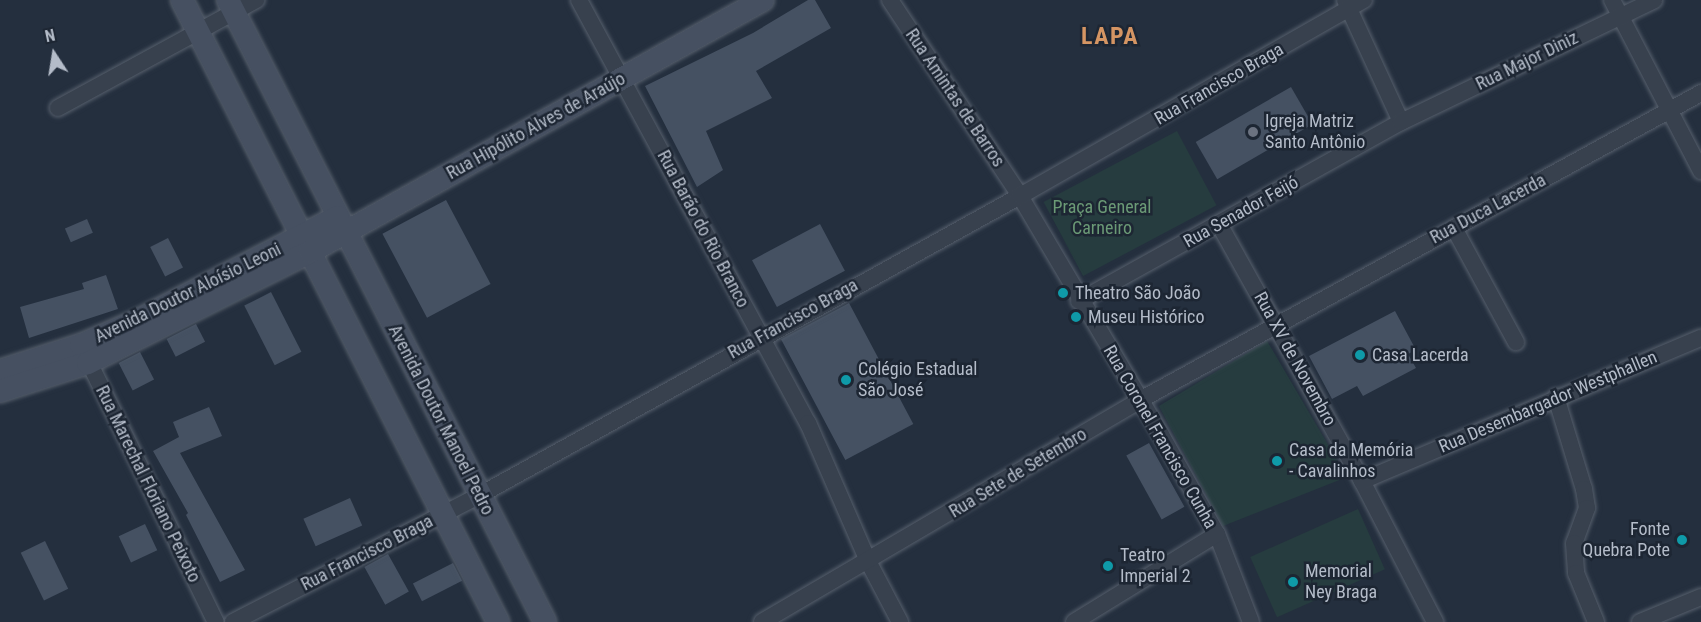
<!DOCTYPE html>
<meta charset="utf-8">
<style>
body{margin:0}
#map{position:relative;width:1701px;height:622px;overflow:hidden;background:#242f3e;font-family:"Roboto Condensed",sans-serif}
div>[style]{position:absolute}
.green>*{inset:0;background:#263c3f;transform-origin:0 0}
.building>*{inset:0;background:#455162;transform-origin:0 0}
.roads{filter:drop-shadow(0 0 2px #565f6c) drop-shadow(0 0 2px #565f6c)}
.street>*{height:16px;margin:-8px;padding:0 8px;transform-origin:8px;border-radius:8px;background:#38414e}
.secondary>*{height:22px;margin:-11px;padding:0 11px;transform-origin:11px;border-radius:11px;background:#465061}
.dots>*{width:16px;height:16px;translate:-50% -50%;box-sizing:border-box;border:3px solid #1d2633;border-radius:50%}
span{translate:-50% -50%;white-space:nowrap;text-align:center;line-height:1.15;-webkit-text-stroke:5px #1d2633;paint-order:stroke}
.street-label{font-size:18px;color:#b4bcc9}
.poi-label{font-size:18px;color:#b4bcc9}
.left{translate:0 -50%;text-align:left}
.right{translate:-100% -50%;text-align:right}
.park-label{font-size:18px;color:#6b9a76}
.district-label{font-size:24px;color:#d59563;font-weight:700;letter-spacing:1.5px}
.north{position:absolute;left:24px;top:24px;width:60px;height:60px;-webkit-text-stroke:4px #1d2633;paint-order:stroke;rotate:348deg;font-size:16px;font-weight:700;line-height:24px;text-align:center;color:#b4bcc9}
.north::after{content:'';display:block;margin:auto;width:21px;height:27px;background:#b4bcc9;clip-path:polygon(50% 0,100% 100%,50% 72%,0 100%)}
</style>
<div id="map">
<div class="green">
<div style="left:1177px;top:131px;width:84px;height:151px;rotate:62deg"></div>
<div style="clip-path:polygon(1267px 341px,1347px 477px,1223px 526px,1159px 406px)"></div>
<div style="left:1358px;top:509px;width:66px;height:118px;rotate:66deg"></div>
</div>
<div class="building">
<div style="clip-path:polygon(808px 0,815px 0,831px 28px,756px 71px,772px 98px,706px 131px,723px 170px,697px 187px,645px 86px,753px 33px)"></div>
<div style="left:1291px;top:87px;width:43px;height:110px;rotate:60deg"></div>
<div style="left:446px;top:200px;width:95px;height:72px;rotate:62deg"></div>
<div style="left:87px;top:219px;width:15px;height:24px;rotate:67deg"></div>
<div style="left:820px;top:224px;width:53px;height:77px;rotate:62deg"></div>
<div style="left:168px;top:238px;width:33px;height:20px;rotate:63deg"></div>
<div style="clip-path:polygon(106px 275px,118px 309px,29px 338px,20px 307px,84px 289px,82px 283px)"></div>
<div style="left:271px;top:292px;width:67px;height:30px;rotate:63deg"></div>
<div style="left:849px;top:303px;width:137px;height:77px;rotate:62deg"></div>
<div style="clip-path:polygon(1395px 311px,1416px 350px,1408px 354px,1416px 368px,1363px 396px,1357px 386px,1332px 399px,1309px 356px)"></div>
<div style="left:196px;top:324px;width:20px;height:33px;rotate:63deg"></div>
<div style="left:140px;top:352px;width:31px;height:24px;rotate:63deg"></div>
<div style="clip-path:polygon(209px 407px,222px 436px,180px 453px,245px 570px,220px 582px,186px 515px,188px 513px,153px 451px,179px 437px,173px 422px)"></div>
<div style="left:1149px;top:443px;width:73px;height:26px;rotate:61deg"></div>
<div style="left:350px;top:498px;width:30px;height:51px;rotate:66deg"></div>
<div style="left:145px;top:524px;width:29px;height:29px;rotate:65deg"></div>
<div style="left:45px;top:541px;width:53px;height:27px;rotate:64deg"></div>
<div style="left:388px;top:554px;width:43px;height:27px;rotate:61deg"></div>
<div style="left:453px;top:563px;width:20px;height:45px;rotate:63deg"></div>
</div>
<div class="roads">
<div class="street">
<div style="left:579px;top:0;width:481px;rotate:61.6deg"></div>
<div style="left:808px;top:423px;width:153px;rotate:66.5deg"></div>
<div style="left:869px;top:563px;width:67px;rotate:62.3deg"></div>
<div style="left:890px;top:0;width:235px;rotate:56.4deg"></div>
<div style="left:1020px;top:196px;width:275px;rotate:59.4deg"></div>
<div style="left:1160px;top:433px;width:116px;rotate:60.6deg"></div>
<div style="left:1217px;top:534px;width:94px;rotate:68.9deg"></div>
<div style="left:1345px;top:0;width:134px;rotate:65.3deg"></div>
<div style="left:1612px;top:0;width:193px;rotate:62.5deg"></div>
<div style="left:58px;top:108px;width:226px;rotate:-28.6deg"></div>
<div style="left:1219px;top:224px;width:294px;rotate:60.9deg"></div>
<div style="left:1362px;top:481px;width:159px;rotate:62.6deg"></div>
<div style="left:1454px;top:228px;width:130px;rotate:61.5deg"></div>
<div style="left:1079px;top:301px;width:368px;rotate:-29.1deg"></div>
<div style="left:1401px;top:122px;width:281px;rotate:-25.7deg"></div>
<div style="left:85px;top:354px;width:298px;rotate:64deg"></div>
<div style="left:1556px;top:397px;width:96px;rotate:73.1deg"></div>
<div style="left:1584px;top:489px;width:19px;rotate:81deg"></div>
<div style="left:1587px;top:508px;width:37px;rotate:110deg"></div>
<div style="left:1574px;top:543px;width:30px;rotate:86deg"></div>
<div style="left:1576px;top:573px;width:53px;rotate:67.8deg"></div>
<div style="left:1362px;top:481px;width:368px;rotate:-22.9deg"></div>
<div style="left:233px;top:622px;width:278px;rotate:-27.2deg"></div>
<div style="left:480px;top:495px;width:617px;rotate:-28.97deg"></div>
<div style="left:1020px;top:196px;width:396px;rotate:-29.7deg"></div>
<div style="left:762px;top:622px;width:438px;rotate:-30.4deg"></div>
<div style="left:1140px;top:400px;width:640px;rotate:-28.69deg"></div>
<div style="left:1074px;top:622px;width:168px;rotate:-31.6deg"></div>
<div style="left:1640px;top:622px;width:66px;rotate:-22.3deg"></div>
</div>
<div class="secondary">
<div style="left:182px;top:0;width:698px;rotate:63.07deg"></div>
<div style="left:228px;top:0;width:698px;rotate:62.99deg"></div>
<div style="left:0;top:371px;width:85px;rotate:-17.8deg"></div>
<div style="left:81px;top:345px;width:61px;rotate:-23.2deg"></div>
<div style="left:137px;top:321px;width:226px;rotate:-27.4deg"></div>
<div style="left:0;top:391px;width:92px;rotate:-17.7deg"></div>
<div style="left:88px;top:363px;width:248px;rotate:-26.6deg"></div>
<div style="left:310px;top:252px;width:518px;rotate:-29.09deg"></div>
</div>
</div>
<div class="dots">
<div style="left:1253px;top:132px;background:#6b7280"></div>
<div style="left:1063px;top:293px;background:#0f9aa8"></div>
<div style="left:1076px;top:317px;background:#0f9aa8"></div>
<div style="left:1360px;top:355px;background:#0f9aa8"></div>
<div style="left:846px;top:380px;background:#0f9aa8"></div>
<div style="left:1277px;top:461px;background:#0f9aa8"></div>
<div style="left:1682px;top:540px;background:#0f9aa8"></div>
<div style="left:1108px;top:566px;background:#0f9aa8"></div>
<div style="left:1293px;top:582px;background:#0f9aa8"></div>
</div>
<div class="street-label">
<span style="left:1527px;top:61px;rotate:-26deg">Rua Major Diniz</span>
<span style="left:1219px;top:84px;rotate:-30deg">Rua Francisco Braga</span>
<span style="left:955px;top:98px;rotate:56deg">Rua Amintas de Barros</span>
<span style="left:536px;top:126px;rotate:-29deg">Rua Hipólito Alves de Araújo</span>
<span style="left:1488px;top:209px;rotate:-28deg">Rua Duca Lacerda</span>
<span style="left:1241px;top:212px;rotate:-29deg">Rua Senador Feijó</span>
<span style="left:703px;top:229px;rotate:62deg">Rua Barão do Rio Branco</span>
<span style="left:188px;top:293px;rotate:-26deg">Avenida Doutor Aloísio Leoni</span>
<span style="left:793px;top:319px;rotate:-29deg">Rua Francisco Braga</span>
<span style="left:1295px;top:359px;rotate:61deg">Rua XV de Novembro</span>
<span style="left:1548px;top:402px;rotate:-23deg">Rua Desembargador Westphallen</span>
<span style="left:441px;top:420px;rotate:63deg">Avenida Doutor Manoel Pedro</span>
<span style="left:1160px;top:437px;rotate:60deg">Rua Coronel Francisco Cunha</span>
<span style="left:1018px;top:473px;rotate:-31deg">Rua Sete de Setembro</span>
<span style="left:148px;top:484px;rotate:64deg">Rua Marechal Floriano Peixoto</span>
<span style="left:367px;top:553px;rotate:-27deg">Rua Francisco Braga</span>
</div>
<div class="poi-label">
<span class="left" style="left:1265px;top:132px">Igreja Matriz<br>Santo Antônio</span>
<span class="left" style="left:1075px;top:293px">Theatro São João</span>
<span class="left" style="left:1088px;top:317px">Museu Histórico</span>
<span class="left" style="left:1372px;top:355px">Casa Lacerda</span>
<span class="left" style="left:858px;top:380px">Colégio Estadual<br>São José</span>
<span class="left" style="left:1289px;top:461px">Casa da Memória<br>- Cavalinhos</span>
<span class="right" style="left:1670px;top:540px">Fonte<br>Quebra Pote</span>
<span class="left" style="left:1120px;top:566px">Teatro<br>Imperial 2</span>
<span class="left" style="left:1305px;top:582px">Memorial<br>Ney Braga</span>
</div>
<div class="park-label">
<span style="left:1102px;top:218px">Praça General<br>Carneiro</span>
</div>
<div class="district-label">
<span style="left:1110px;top:37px">LAPA</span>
</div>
<div class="north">N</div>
</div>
